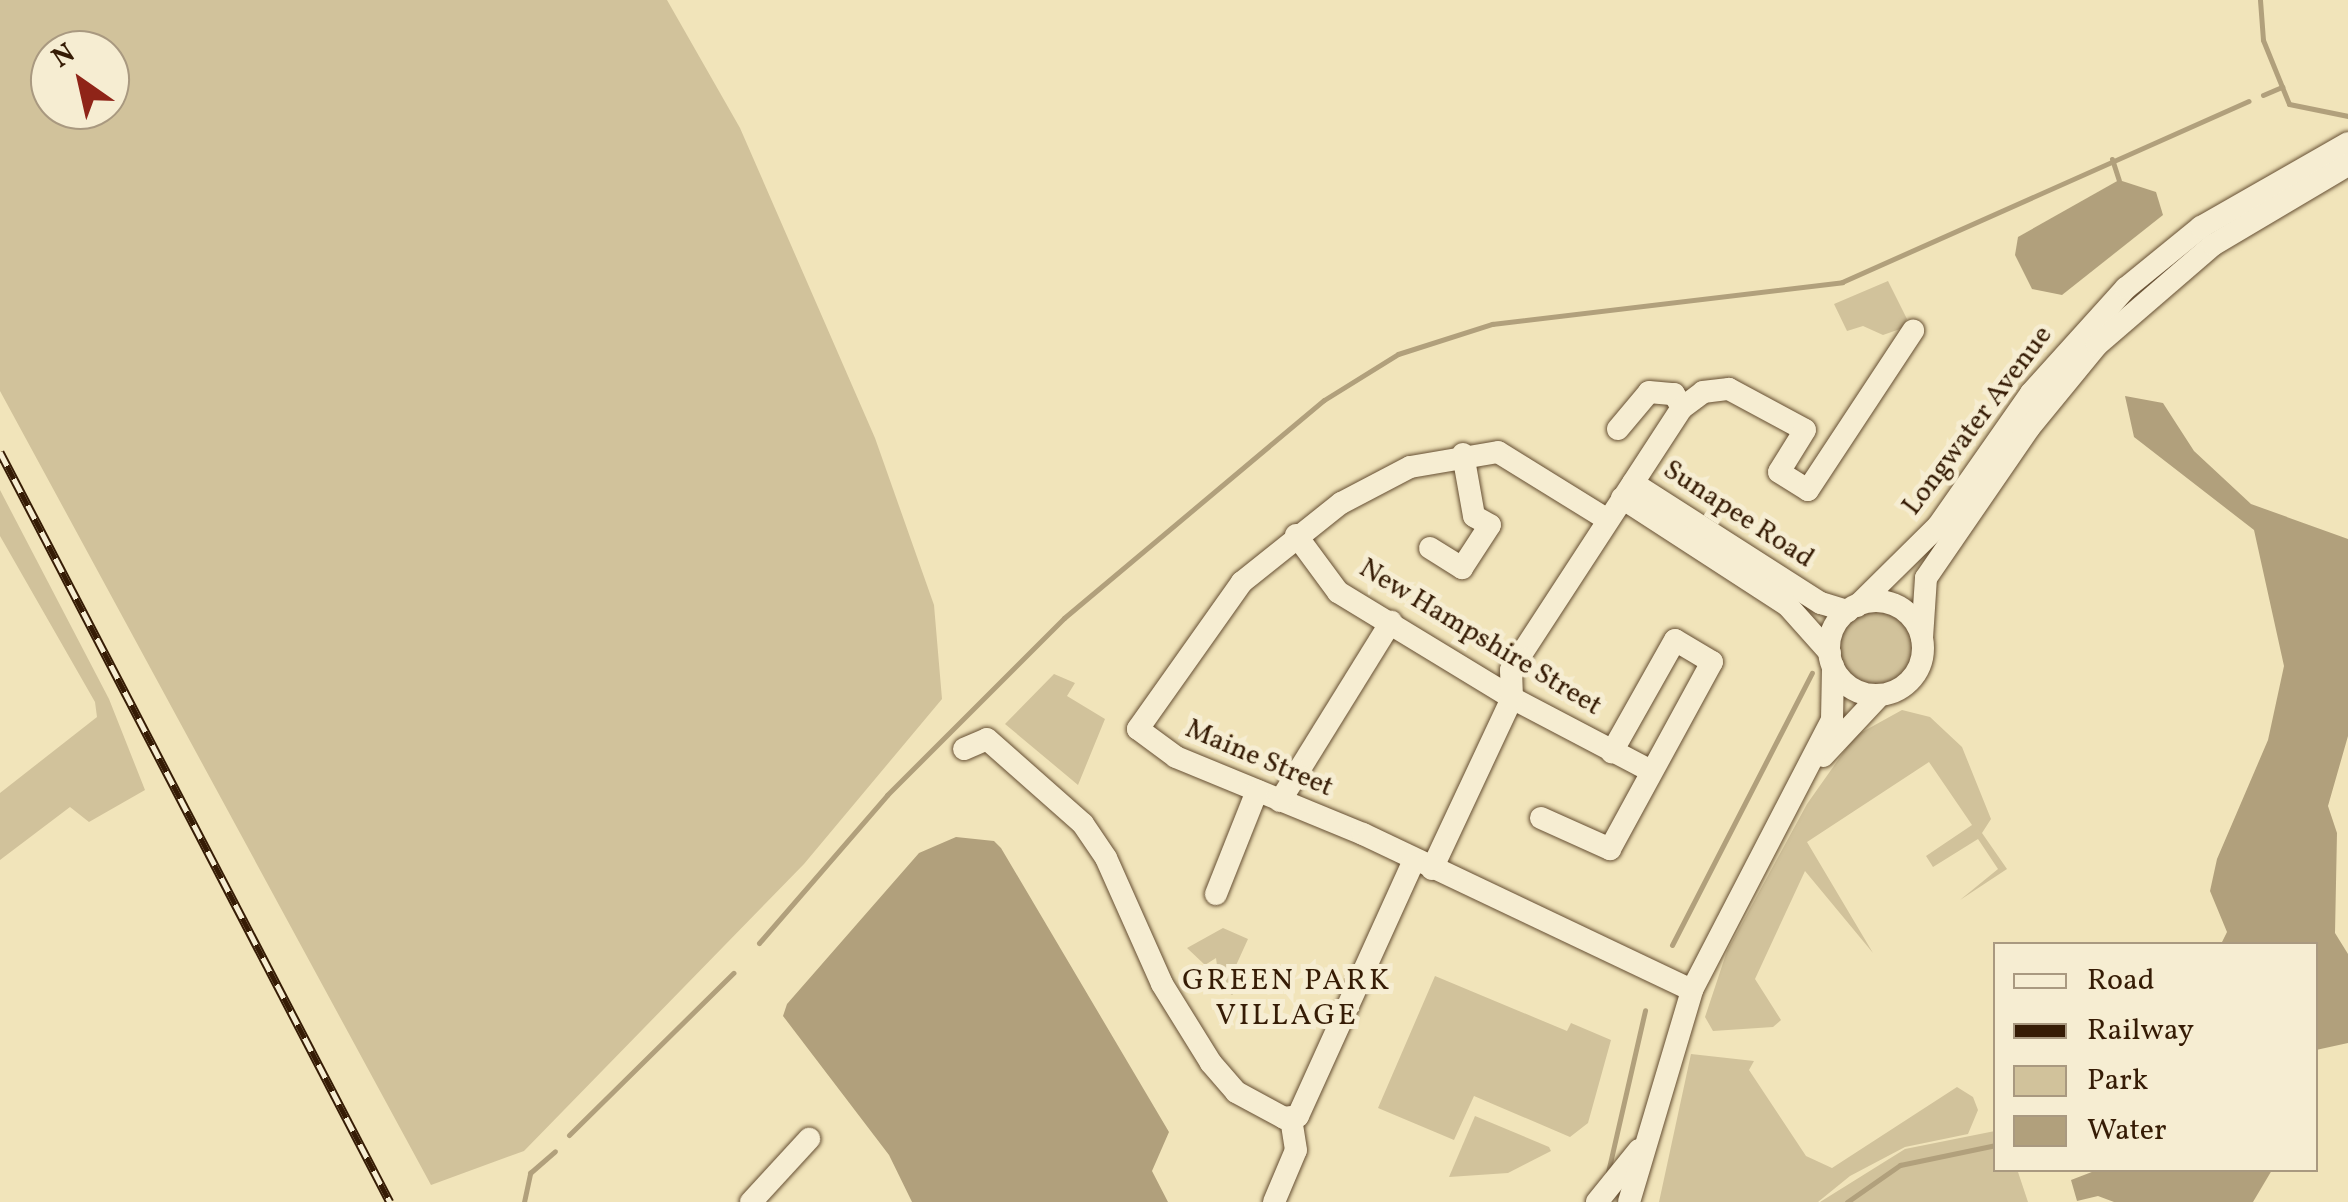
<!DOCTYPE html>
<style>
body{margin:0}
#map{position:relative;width:2348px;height:1202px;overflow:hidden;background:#f1e4ba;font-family:Vollkorn,serif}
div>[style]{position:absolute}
.green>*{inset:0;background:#d1c29b}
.round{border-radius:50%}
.water>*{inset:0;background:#b1a07c}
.stream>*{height:5px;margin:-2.5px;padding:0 2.5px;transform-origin:2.5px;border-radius:2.5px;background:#b1a07c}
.roads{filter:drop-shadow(0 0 2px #654e32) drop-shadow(0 0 2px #654e32)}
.minor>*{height:22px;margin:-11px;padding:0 11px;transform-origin:11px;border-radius:11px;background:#f6edd2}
.minor>.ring{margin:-11px;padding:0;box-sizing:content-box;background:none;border:22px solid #f6edd2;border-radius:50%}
.rail>*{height:9px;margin-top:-4.5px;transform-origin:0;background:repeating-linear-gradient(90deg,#f6edd2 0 15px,#361c05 0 30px);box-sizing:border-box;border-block:2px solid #361c05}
span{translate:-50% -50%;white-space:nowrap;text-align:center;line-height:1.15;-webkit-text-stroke:10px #f6edd2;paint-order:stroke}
.street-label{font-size:28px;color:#361c05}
.neighbourhood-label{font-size:30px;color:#361c05;letter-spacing:2.5px}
.legend{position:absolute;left:1993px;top:942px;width:325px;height:230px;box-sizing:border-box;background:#f6edd2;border:2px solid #a99980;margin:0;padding:12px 18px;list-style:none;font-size:30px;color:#361c05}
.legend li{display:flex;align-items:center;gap:20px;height:50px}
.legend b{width:50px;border:2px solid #a99980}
.north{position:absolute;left:30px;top:30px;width:100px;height:100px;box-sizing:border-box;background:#f6edd2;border:2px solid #a99980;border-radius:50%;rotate:326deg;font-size:28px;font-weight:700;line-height:40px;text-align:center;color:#361c05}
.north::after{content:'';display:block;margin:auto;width:35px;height:45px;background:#8f2418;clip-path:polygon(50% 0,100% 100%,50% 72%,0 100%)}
</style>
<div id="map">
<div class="green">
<div style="clip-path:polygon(evenodd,0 0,667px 0,740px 128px,875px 438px,934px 605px,942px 699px,804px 864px,524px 1151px,431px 1185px,0 391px,0 0,50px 50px,110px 50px,110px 110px,50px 110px,50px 50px)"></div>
<div style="clip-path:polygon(1888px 281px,1907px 319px,1903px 328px,1883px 335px,1863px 326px,1847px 331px,1834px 304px)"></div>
<div style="clip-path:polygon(0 490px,109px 699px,145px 790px,89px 822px,70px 807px,0 860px,0 793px,97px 717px,95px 702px,0 536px)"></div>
<div class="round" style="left:1839px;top:611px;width:74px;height:74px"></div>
<div style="clip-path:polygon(1054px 674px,1075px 683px,1067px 696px,1105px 719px,1078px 785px,1005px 724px)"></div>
<div style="clip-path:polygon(1902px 710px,1930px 717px,1962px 747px,1991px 819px,1982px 833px,2007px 869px,1960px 900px,1998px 869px,1978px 839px,1933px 867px,1926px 856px,1972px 825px,1929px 762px,1807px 842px,1873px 953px,1805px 871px,1755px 979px,1781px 1020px,1773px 1027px,1713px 1031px,1705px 1017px,1727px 951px,1807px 804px,1855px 736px)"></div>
<div style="clip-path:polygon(1223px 928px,1248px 939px,1233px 972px,1242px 986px,1232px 995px,1211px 980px,1218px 973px,1216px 958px,1205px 965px,1187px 948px)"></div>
<div style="clip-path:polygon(1435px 976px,1567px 1031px,1571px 1023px,1611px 1040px,1588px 1123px,1570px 1137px,1474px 1096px,1454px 1140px,1378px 1108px)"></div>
<div style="clip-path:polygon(1691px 1054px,1754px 1061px,1749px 1070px,1806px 1156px,1832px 1168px,1957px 1087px,1973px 1097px,1978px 1110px,1968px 1134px,1905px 1147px,1850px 1176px,1818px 1202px,1659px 1202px)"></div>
<div style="clip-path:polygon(1475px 1116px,1549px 1147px,1551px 1151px,1508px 1173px,1449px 1177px)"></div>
<div style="clip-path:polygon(1995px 1131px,1996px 1170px,2018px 1172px,2028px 1202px,1820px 1202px,1905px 1149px)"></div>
</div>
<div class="water">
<div style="clip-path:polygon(2119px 180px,2156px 192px,2163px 215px,2062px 295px,2032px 289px,2015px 255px,2018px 237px)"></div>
<div style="clip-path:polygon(2125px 396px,2163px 403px,2194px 451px,2251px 504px,2348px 539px,2348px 736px,2328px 806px,2337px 833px,2335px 933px,2348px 954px,2348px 1043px,2316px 1050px,2316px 944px,2221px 944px,2227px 932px,2210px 891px,2217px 859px,2268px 740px,2284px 666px,2254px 530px,2134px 437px)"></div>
<div style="clip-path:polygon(956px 837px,994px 841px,1001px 848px,1169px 1132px,1152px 1171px,1168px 1202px,912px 1202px,889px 1155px,783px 1016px,787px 1004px,919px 853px)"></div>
<div style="clip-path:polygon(2097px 1170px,2272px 1170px,2253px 1202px,2114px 1202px,2098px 1196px,2077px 1201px,2071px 1180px)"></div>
</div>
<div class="stream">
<div style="left:2260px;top:0;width:40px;rotate:85.7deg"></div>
<div style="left:2263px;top:40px;width:69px;rotate:67.9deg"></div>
<div style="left:2289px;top:104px;width:60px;rotate:11.5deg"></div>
<div style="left:2263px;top:95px;width:21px;rotate:-23deg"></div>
<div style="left:2112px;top:159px;width:22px;rotate:72deg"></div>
<div style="left:759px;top:943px;width:196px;rotate:-49.1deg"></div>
<div style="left:887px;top:795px;width:250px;rotate:-45deg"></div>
<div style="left:1064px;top:618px;width:339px;rotate:-40deg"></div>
<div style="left:1324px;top:400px;width:87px;rotate:-31.9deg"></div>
<div style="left:1398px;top:354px;width:99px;rotate:-17.7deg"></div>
<div style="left:1492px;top:324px;width:353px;rotate:-6.8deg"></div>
<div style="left:1842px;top:282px;width:445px;rotate:-24deg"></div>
<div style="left:1672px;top:945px;width:306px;rotate:-62.8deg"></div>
<div style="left:569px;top:1135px;width:231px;rotate:-44.6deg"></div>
<div style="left:1608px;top:1172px;width:166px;rotate:-77.1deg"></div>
<div style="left:524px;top:1202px;width:30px;rotate:-78deg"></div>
<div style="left:530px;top:1173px;width:33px;rotate:-41deg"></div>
<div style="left:1847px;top:1202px;width:65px;rotate:-34.9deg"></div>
<div style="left:1900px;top:1165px;width:98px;rotate:-11.8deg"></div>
</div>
<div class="roads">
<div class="minor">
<div style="left:1618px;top:429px;width:48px;rotate:-50deg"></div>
<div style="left:1649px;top:392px;width:25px;rotate:5deg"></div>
<div style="left:1674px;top:394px;width:16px;rotate:60deg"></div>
<div style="left:1633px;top:483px;width:223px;rotate:32.6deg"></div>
<div style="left:1821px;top:603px;width:28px;rotate:17deg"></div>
<div style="left:1622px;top:498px;width:198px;rotate:33deg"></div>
<div style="left:1788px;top:606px;width:63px;rotate:48.2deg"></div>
<div style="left:1608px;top:520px;width:129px;rotate:-148.3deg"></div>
<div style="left:1498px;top:452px;width:89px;rotate:170.3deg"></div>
<div style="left:1410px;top:467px;width:78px;rotate:152.4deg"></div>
<div style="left:1341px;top:503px;width:127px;rotate:141.4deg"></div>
<div style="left:1242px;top:582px;width:180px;rotate:125.3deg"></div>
<div style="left:1138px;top:729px;width:47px;rotate:36.4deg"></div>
<div style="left:1176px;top:757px;width:202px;rotate:22.4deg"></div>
<div style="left:1363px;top:834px;width:364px;rotate:25.4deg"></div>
<div style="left:1296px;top:535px;width:71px;rotate:53.6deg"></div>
<div style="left:1338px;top:592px;width:204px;rotate:31.3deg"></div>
<div style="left:1512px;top:698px;width:157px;rotate:27.7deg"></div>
<div style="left:1430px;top:548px;width:38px;rotate:32deg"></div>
<div style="left:1462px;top:568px;width:51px;rotate:-56.9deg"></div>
<div style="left:1490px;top:525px;width:18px;rotate:-151deg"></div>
<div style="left:1474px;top:516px;width:63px;rotate:-100.1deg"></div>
<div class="ring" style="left:1829px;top:601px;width:72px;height:72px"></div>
<div style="left:1857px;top:606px;width:114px;rotate:-44.6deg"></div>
<div style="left:1938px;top:526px;width:162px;rotate:-55deg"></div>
<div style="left:2031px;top:393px;width:142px;rotate:-47.9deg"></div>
<div style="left:2126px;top:288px;width:97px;rotate:-39.1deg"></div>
<div style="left:2201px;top:227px;width:169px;rotate:-29.7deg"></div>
<div style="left:1922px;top:638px;width:60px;rotate:-86.2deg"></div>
<div style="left:1926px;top:578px;width:182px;rotate:-55.5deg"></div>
<div style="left:2029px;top:428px;width:107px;rotate:-50.7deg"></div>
<div style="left:2097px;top:345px;width:153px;rotate:-40.8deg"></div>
<div style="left:2213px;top:245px;width:157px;rotate:-30.7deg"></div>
<div style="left:964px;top:749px;width:25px;rotate:-23deg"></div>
<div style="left:987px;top:739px;width:128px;rotate:41.5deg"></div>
<div style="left:1083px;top:824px;width:41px;rotate:55.9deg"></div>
<div style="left:1106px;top:858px;width:138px;rotate:66deg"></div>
<div style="left:1162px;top:984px;width:93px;rotate:58.2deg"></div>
<div style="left:1211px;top:1063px;width:38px;rotate:49deg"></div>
<div style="left:1236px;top:1092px;width:55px;rotate:28.4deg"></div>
<div style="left:1284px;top:1118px;width:14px;rotate:-8deg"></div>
<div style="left:1298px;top:1116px;width:281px;rotate:-65.6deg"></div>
<div style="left:1823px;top:756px;width:83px;rotate:-46.9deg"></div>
<div style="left:1280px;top:801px;width:211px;rotate:-58.2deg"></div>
<div style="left:1541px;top:818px;width:76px;rotate:24.2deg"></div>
<div style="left:1610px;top:849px;width:213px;rotate:-61.4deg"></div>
<div style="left:1712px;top:662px;width:43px;rotate:-149.3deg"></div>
<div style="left:1675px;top:640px;width:129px;rotate:119.4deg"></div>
<div style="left:1432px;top:869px;width:189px;rotate:-64.9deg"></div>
<div style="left:1512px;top:698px;width:28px;rotate:-92deg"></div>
<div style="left:1511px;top:670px;width:313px;rotate:-56.9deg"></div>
<div style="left:1682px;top:408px;width:26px;rotate:-37deg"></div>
<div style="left:1703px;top:392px;width:26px;rotate:-7deg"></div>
<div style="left:1729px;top:389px;width:86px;rotate:28.3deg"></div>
<div style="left:1805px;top:430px;width:49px;rotate:121.8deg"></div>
<div style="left:1779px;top:472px;width:34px;rotate:32deg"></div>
<div style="left:1808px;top:490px;width:191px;rotate:-56.6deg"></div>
<div style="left:1216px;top:894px;width:111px;rotate:-68.3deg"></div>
<div style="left:751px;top:1202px;width:86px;rotate:-47.4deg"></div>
<div style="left:1274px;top:1202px;width:56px;rotate:-67.1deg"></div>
<div style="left:1296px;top:1150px;width:31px;rotate:-99deg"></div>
<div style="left:1597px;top:1202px;width:67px;rotate:-51.1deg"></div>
<div style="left:1629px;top:1202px;width:221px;rotate:-73.4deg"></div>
<div style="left:1692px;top:990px;width:304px;rotate:-62.6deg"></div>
<div style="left:1832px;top:720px;width:54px;rotate:-88.9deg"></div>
</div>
</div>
<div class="rail">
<div style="left:0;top:452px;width:845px;rotate:62.53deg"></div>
</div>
<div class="street-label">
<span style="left:1978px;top:421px;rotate:-53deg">Longwater Avenue</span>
<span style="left:1738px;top:515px;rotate:33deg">Sunapee Road</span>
<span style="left:1480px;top:638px;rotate:31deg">New Hampshire Street</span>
<span style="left:1259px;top:759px;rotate:23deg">Maine Street</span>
</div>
<div class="neighbourhood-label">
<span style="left:1287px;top:998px">GREEN PARK<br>VILLAGE</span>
</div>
<ul class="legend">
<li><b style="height:12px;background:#f6edd2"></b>Road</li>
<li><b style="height:12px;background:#361c05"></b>Railway</li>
<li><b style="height:28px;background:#d1c29b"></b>Park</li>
<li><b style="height:28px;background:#b1a07c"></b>Water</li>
</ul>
<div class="north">N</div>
</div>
